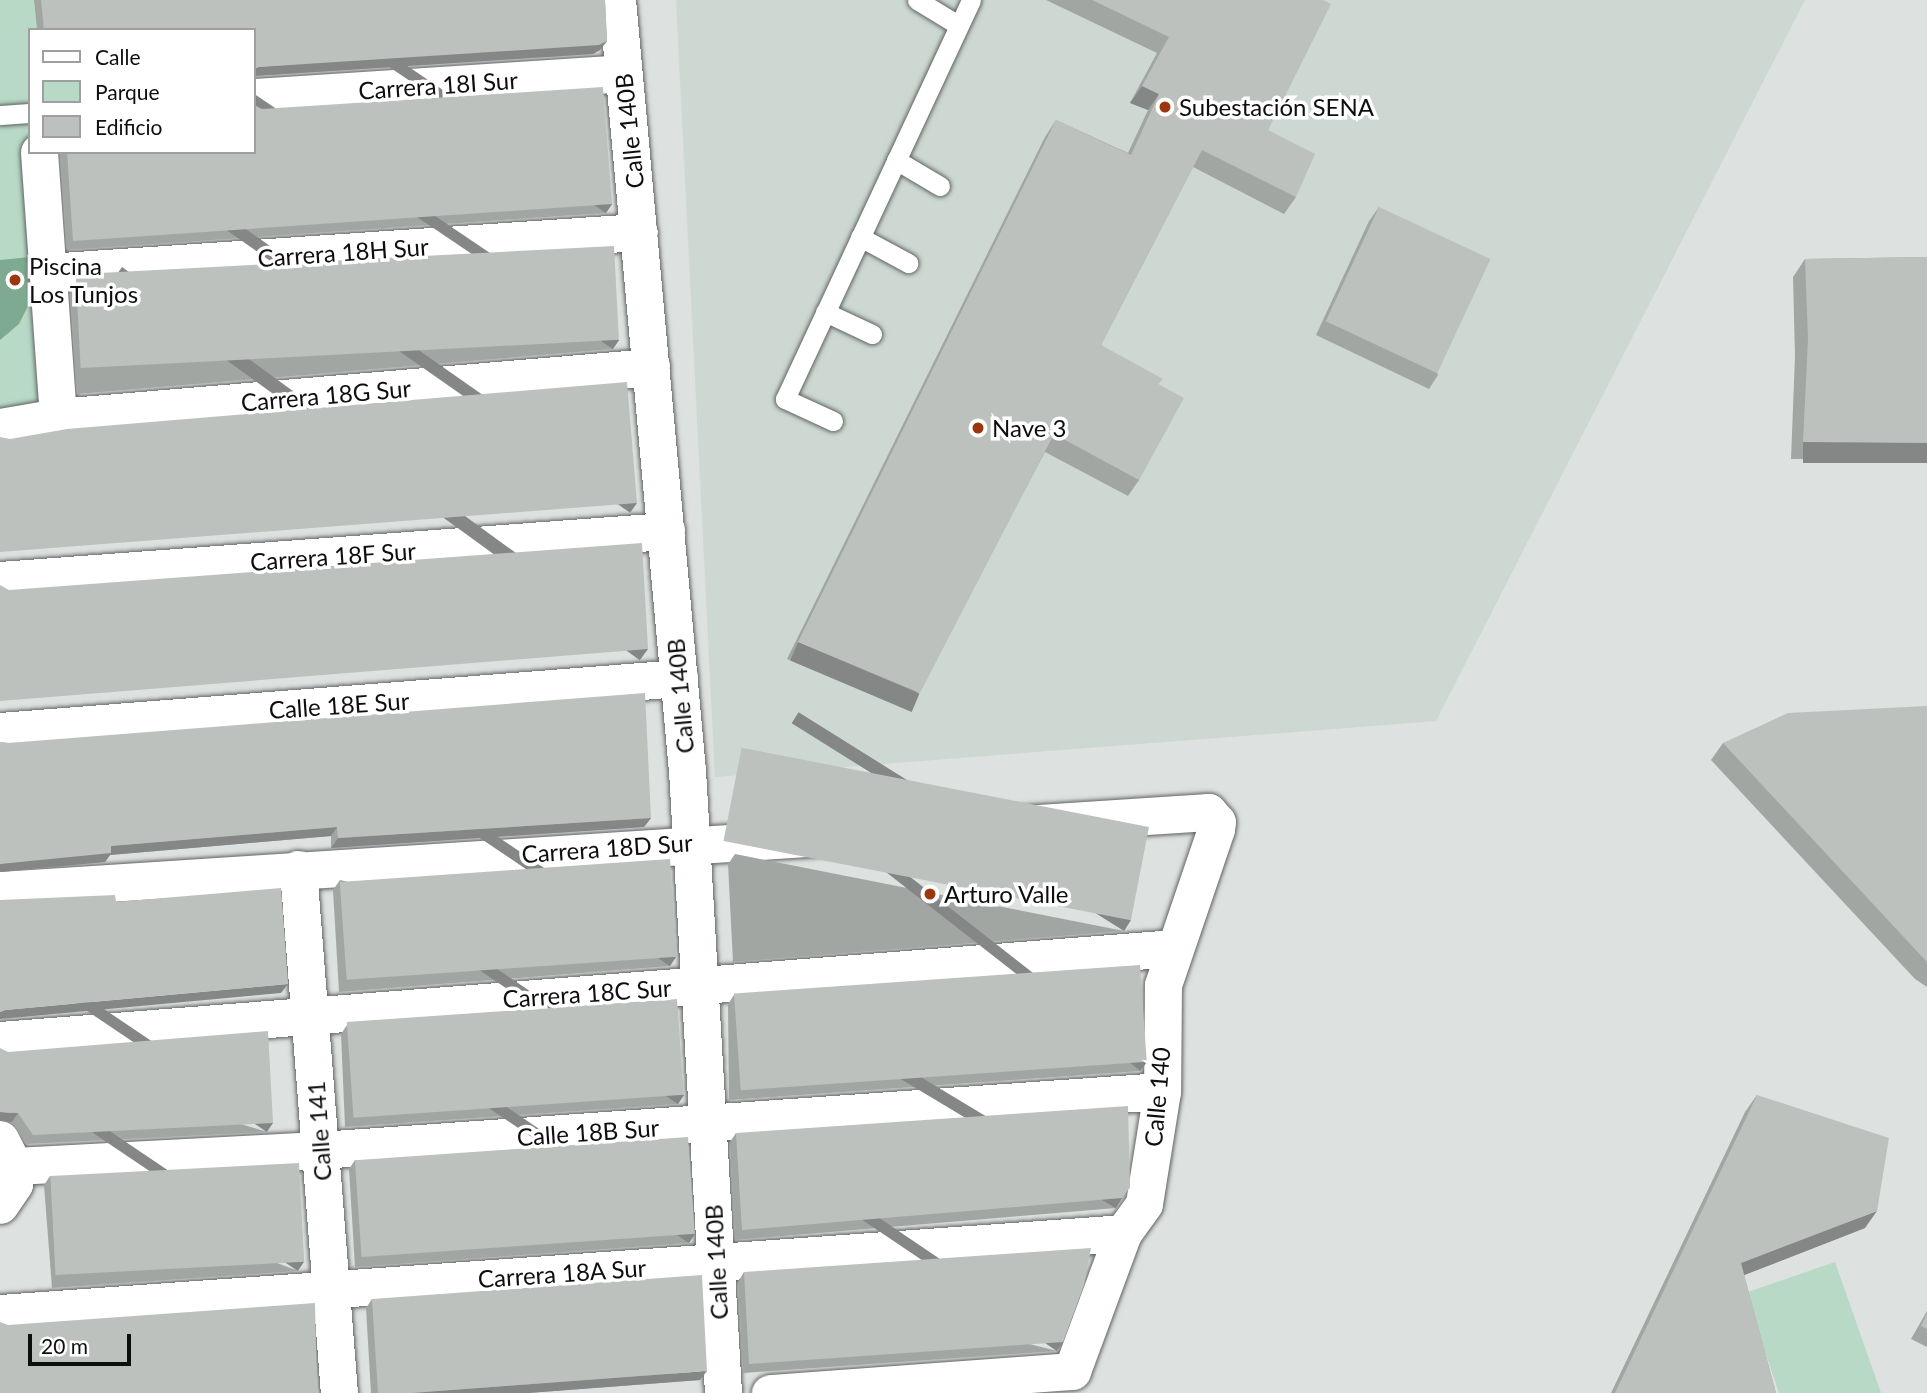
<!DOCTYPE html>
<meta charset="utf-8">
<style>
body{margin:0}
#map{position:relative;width:1927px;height:1393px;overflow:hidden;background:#dde1df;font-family:Lato,sans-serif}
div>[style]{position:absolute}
.built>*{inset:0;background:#ccd8d1}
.green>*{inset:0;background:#b7d9c6}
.water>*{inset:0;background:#7faa92}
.roads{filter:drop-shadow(0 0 2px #616462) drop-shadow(0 0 2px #616462)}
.lane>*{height:19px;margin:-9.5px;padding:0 9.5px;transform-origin:9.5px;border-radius:9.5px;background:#fff}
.street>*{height:37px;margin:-18.5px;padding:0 18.5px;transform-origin:18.5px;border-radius:18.5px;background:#fff}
.wall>*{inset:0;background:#a2a6a3}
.shaded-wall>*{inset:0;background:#848785;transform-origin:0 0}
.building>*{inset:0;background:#bcc1be;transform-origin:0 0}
.dots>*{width:19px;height:19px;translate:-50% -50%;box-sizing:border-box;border:4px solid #fff;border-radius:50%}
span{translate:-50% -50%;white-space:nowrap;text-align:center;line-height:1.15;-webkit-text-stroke:7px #fff;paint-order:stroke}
.street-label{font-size:24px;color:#0d0e0e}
.poi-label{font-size:24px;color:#0d0e0e}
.left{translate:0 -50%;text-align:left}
.legend{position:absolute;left:28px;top:28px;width:228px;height:126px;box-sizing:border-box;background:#fff;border:2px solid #9e9f9f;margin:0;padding:9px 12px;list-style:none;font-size:21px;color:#0d0e0e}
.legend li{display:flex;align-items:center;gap:14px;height:35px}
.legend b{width:35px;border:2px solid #9e9f9f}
.scale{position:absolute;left:28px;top:1334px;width:103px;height:32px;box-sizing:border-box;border:4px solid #0d0e0e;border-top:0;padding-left:9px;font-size:21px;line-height:24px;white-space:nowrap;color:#0d0e0e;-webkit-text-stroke:5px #fff;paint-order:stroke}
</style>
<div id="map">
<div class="built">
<div style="clip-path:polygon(676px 0,1805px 0,1436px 721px,715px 777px)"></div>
</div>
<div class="green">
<div style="clip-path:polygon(0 0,34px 0,37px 30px,30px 30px,30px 152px,64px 389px,0 484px)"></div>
<div style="clip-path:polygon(1835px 1262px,1881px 1393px,1779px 1393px,1745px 1293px)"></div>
</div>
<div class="water">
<div style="clip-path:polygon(30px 257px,31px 300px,19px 324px,0 340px,0 260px)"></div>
</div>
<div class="roads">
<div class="lane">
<div style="left:917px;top:0;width:48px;rotate:31.4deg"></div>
<div style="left:0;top:115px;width:30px;rotate:-4deg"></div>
<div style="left:896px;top:160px;width:51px;rotate:30.6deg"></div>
<div style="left:860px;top:237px;width:55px;rotate:28.4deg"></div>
<div style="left:825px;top:312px;width:52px;rotate:25.1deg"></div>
<div style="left:833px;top:421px;width:53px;rotate:-155.4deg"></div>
<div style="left:785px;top:399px;width:440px;rotate:-65deg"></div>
</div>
<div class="street">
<div style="left:617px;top:0;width:773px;rotate:84.81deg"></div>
<div style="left:687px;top:770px;width:624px;rotate:86.69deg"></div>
<div style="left:254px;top:97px;width:370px;rotate:-3.7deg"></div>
<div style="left:39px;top:152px;width:266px;rotate:85.9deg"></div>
<div style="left:47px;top:272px;width:593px;rotate:-3.87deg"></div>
<div style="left:0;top:427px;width:59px;rotate:-9.8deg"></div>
<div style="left:58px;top:417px;width:595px;rotate:-4.82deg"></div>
<div style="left:0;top:580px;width:668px;rotate:-4.21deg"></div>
<div style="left:0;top:731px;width:681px;rotate:-4.46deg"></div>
<div style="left:298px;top:869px;width:526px;rotate:85.53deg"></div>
<div style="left:0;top:890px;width:1211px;rotate:-3.69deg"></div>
<div style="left:1208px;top:812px;width:13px;rotate:48deg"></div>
<div style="left:1217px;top:822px;width:7px;rotate:98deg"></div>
<div style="left:1216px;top:829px;width:165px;rotate:108.8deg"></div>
<div style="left:1163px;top:985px;width:106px;rotate:90.5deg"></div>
<div style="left:1162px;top:1091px;width:114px;rotate:99.1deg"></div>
<div style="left:1144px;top:1204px;width:36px;rotate:126deg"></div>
<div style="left:1123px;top:1233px;width:147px;rotate:110.3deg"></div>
<div style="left:1072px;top:1371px;width:303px;rotate:175.8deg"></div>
<div style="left:0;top:1040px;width:1178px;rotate:-4.48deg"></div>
<div style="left:0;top:1139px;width:30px;rotate:63deg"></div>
<div style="left:14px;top:1166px;width:18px;rotate:90deg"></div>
<div style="left:14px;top:1184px;width:25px;rotate:124deg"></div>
<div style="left:14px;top:1166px;width:306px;rotate:-3deg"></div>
<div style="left:320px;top:1150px;width:844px;rotate:-4.01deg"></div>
<div style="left:0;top:1313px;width:1126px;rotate:-4.07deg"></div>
</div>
</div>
<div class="wall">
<div style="clip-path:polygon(34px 0,605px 0,607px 41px,600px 50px,593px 54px,254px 76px,254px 30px,37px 30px)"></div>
<div style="clip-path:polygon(1046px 0,1323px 0,1268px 130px,1296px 197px,1284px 214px,1193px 167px,1101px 345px,1159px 385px,1139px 480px,1128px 496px,1045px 452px,909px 709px,787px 659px,1045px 137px,1056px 120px,1128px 153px,1148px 110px,1130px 103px,1157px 53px)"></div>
<div style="clip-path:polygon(262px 109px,612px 204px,606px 213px,67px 250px,60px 152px,254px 152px)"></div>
<div style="clip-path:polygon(1379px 207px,1438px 375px,1429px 389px,1316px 335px,1369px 221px)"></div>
<div style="clip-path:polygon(1927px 257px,1927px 460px,1791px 459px,1795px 356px,1793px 277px,1805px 259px)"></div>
<div style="clip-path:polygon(76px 282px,619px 340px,613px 349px,77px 394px,70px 291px)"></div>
<div style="clip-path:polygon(1927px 706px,1927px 987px,1915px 979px,1711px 760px,1723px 743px)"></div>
<div style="clip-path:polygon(0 742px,651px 818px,644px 827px,331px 848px,331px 836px,110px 855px,105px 862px,0 872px)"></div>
<div style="clip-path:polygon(735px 854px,1124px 931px,733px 962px,728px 864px)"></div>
<div style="clip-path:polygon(340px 880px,676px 957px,670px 966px,339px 992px,333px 890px)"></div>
<div style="clip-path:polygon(734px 995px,1147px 1062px,1140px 1071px,729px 1100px,728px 1004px)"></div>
<div style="clip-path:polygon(347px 1025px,684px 1095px,678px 1104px,345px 1127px,341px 1034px)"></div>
<div style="clip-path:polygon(8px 1052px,267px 1132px,26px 1144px,12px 1122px)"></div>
<div style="clip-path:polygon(1757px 1095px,1865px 1228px,1744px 1275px,1776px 1393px,1611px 1393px,1745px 1112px)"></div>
<div style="clip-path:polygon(736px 1133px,1130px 1187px,1116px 1208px,735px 1240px,730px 1142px)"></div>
<div style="clip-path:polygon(355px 1160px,695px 1234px,689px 1243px,355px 1267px,349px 1169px)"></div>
<div style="clip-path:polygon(50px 1176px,298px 1271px,52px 1288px,44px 1185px)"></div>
<div style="clip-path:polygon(744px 1272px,1057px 1351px,743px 1373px,738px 1282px)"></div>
<div style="clip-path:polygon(372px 1299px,700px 1380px,528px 1393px,371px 1393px,366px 1308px)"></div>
<div style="clip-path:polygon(1927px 1311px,1927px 1347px,1911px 1339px)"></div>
</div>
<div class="shaded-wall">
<div style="clip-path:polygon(607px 41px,600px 50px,593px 54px,254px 76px,254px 69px,259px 67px)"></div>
<div style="clip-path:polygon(1142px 86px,1159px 94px,1148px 110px,1130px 103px)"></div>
<div style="left:612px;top:204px;width:11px;height:540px;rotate:124deg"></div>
<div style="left:619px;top:340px;width:11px;height:537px;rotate:124deg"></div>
<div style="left:1803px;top:442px;width:124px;height:21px"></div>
<div style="left:637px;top:503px;width:12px;height:639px;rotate:125deg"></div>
<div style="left:798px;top:642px;width:132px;height:20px;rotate:23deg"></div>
<div style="left:648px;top:649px;width:14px;height:650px;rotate:126deg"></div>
<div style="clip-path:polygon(651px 818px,644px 827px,331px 848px,338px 838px)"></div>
<div style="clip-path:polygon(337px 827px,331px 836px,110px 855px,105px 862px,0 872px,0 864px,111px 846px)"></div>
<div style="left:1131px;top:920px;width:13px;height:392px;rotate:122deg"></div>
<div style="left:676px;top:957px;width:11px;height:332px;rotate:124deg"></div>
<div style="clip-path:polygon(288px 984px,281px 993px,0 1019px,0 1012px,5px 1010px)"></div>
<div style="left:1147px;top:1062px;width:11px;height:412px;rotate:128deg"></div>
<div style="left:684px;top:1095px;width:11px;height:334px;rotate:124deg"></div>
<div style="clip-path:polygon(0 1112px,18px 1113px,12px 1122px,0 1121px)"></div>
<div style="left:273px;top:1123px;width:11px;height:240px;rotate:124deg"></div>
<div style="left:1122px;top:1198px;width:12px;height:381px;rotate:121deg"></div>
<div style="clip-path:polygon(1877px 1211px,1865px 1228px,1729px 1281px,1741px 1263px)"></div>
<div style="left:695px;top:1234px;width:11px;height:335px;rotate:124deg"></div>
<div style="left:304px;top:1262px;width:11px;height:247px;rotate:124deg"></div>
<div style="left:1063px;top:1342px;width:11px;height:315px;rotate:124deg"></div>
<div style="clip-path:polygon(707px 1371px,700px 1380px,528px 1393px,411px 1393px)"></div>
</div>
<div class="building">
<div style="clip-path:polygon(41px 0,605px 0,607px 41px,599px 45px,259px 67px,254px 69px,254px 30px,44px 30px)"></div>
<div style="clip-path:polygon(1092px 0,1323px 0,1331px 4px,1268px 130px,1315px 154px,1296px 197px,1202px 150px,1101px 345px,1163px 379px,1158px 384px,1184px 398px,1139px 480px,1054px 434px,920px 693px,798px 642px,1056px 120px,1131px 155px,1159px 94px,1142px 86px,1169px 37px)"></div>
<div style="clip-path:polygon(603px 87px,612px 204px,73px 241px,67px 152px,254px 152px,254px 105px,262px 109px)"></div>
<div style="left:1379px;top:207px;width:123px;height:126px;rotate:25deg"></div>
<div style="left:614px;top:246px;width:94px;height:539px;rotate:87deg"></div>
<div style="clip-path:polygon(1927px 257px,1927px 443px,1803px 442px,1808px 339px,1805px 259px)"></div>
<div style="clip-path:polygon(627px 382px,637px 503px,0 552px,0 437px,10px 439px,67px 429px)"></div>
<div style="clip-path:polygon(642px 543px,648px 649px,0 701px,0 585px,9px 590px)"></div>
<div style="clip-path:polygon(645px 693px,651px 818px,338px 838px,337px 827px,111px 846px,111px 853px,0 864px,0 742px,8px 743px)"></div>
<div style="clip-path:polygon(1927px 706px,1927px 962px,1723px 743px,1788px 713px)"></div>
<div style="left:1149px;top:827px;width:95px;height:415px;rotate:101deg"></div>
<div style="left:670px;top:859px;width:98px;height:331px;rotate:86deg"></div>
<div style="clip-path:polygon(281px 888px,288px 984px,5px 1010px,0 1012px,0 900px,115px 895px,116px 902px)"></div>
<div style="left:1140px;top:965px;width:97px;height:407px;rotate:86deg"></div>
<div style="left:677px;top:999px;width:96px;height:331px;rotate:86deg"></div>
<div style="clip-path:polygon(268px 1031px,273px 1123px,33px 1135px,18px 1113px,0 1112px,0 1048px,8px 1052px)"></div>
<div style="clip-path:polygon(1757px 1095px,1889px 1138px,1877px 1211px,1741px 1263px,1776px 1393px,1615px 1393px)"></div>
<div style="clip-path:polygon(1128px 1106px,1130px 1187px,1122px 1198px,742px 1230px,736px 1133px)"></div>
<div style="left:688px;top:1137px;width:97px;height:334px;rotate:86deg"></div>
<div style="left:299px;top:1163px;width:99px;height:249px;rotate:87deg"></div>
<div style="clip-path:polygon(1091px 1248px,1084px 1285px,1063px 1342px,749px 1364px,744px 1272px)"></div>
<div style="clip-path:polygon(702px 1275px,707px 1371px,411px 1393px,378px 1393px,372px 1299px)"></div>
<div style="clip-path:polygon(315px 1303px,317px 1393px,0 1393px,0 1322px,8px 1325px)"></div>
<div style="clip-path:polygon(1927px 1314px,1927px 1329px,1921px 1326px)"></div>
</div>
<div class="dots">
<div style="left:1165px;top:107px;background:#9c360f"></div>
<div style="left:15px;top:280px;background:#9c360f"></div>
<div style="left:978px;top:428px;background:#9c360f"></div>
<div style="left:930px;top:894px;background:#9c360f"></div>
</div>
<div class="street-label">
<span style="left:438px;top:85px;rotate:-4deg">Carrera 18I Sur</span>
<span style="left:629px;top:131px;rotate:-96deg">Calle 140B</span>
<span style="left:343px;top:252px;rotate:-4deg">Carrera 18H Sur</span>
<span style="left:326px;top:395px;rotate:-5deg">Carrera 18G Sur</span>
<span style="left:333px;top:556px;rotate:-4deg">Carrera 18F Sur</span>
<span style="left:680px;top:696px;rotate:-95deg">Calle 140B</span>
<span style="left:339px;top:705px;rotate:-4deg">Calle 18E Sur</span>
<span style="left:607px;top:848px;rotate:-4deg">Carrera 18D Sur</span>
<span style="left:587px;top:993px;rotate:-4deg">Carrera 18C Sur</span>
<span style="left:1157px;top:1097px;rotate:-85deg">Calle 140</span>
<span style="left:319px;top:1131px;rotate:-94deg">Calle 141</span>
<span style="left:588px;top:1132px;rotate:-4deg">Calle 18B Sur</span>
<span style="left:716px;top:1262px;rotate:-93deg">Calle 140B</span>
<span style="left:562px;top:1273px;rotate:-4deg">Carrera 18A Sur</span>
</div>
<div class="poi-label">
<span class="left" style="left:1179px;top:107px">Subestación SENA</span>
<span class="left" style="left:29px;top:280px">Piscina<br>Los Tunjos</span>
<span class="left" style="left:992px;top:428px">Nave 3</span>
<span class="left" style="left:944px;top:894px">Arturo Valle</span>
</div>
<ul class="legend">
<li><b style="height:9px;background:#fff"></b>Calle</li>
<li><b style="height:19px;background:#b7d9c6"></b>Parque</li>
<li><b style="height:19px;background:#bcc1be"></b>Edificio</li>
</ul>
<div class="scale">20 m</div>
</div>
